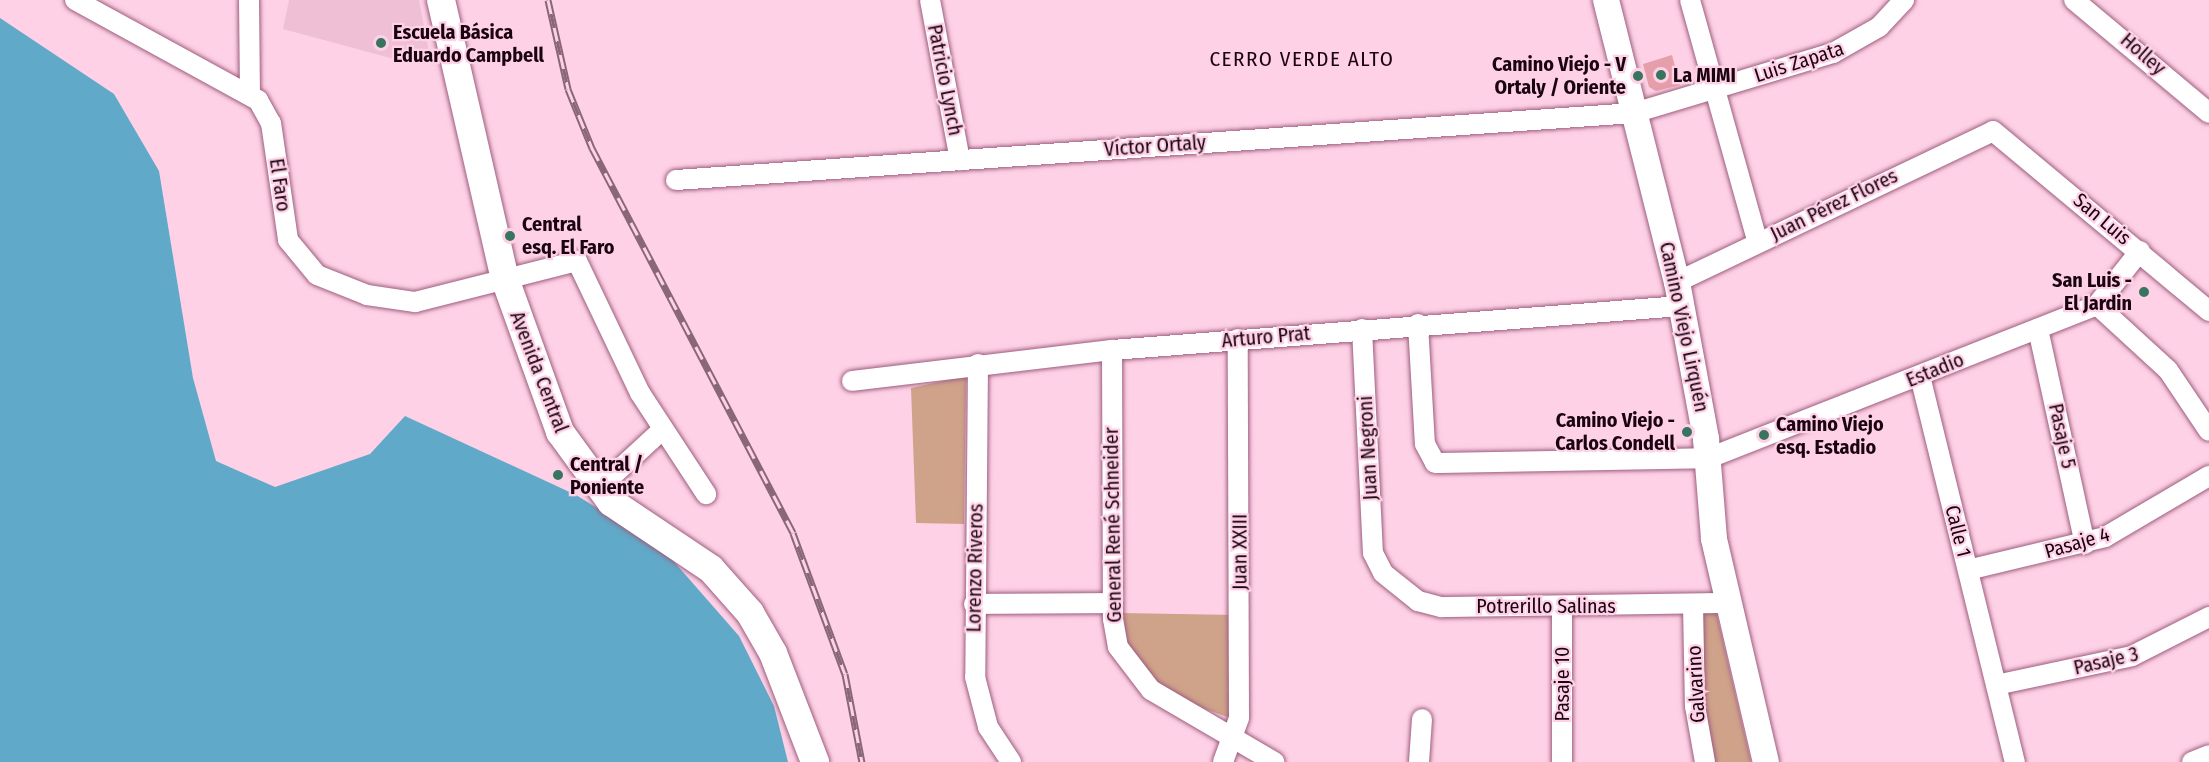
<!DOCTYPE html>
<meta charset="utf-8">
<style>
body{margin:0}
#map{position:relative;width:2209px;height:762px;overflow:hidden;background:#fed1e6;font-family:"Fira Sans Condensed",sans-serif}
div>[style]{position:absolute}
.built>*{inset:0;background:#efbfd6}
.green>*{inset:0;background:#cfa28a}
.water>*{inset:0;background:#61a9c8}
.building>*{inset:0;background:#e59faa}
.roads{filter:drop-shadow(0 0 2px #9e5d7e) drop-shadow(0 0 2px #9e5d7e)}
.minor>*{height:20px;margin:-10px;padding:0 10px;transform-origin:10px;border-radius:10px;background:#fff}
.tertiary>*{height:26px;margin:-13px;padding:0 13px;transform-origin:13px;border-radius:13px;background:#fff}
.secondary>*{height:28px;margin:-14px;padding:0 14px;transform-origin:14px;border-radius:14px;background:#fff}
.rail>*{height:7px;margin-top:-3.5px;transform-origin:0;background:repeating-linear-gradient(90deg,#fed1e6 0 14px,#896778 0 28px);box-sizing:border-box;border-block:2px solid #896778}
.dots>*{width:16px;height:16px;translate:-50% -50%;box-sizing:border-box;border:3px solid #fed1e6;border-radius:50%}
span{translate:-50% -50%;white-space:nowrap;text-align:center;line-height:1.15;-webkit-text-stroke:4.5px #fed1e6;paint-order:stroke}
.poi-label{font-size:20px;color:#1a0410;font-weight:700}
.left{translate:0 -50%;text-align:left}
.right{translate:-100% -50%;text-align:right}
.street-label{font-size:20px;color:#1a0410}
.neighbourhood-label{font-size:21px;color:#1a0410;letter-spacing:1.5px}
</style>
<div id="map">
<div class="built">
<div style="clip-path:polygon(289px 0,419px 0,430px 57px,409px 63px,283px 29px)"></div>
</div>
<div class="green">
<div style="clip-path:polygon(966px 376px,964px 524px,916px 523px,911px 388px)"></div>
<div style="clip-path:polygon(1716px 611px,1751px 762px,1708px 762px,1699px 613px)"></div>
<div style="clip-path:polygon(1121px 613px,1235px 615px,1233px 719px,1166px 695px,1132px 664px)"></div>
</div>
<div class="water">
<div style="clip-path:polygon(0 18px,114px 94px,159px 171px,193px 378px,216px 461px,275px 487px,370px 454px,405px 416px,576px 495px,662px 548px,739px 636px,774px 706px,788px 762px,0 762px)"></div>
</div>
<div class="building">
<div style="clip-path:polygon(1672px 55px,1680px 85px,1656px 91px,1649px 87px,1643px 64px)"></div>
</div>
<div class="roads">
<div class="minor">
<div style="left:75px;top:0;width:209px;rotate:28.7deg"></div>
<div style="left:258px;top:100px;width:26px;rotate:61deg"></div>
<div style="left:271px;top:123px;width:118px;rotate:81.7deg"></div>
<div style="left:288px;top:240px;width:45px;rotate:50.4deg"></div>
<div style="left:317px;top:275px;width:54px;rotate:21.8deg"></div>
<div style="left:367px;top:295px;width:49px;rotate:8.3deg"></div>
<div style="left:415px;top:302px;width:167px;rotate:-14.2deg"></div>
<div style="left:577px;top:261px;width:146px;rotate:64.5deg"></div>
<div style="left:640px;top:393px;width:121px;rotate:56.8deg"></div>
<div style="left:249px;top:0;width:94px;rotate:89.4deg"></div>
<div style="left:930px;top:0;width:163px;rotate:79.4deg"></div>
<div style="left:1690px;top:0;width:252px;rotate:74.4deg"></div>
<div style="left:2074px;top:0;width:176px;rotate:39.9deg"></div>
<div style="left:676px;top:180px;width:960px;rotate:-4deg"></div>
<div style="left:1634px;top:113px;width:208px;rotate:-16.8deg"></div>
<div style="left:1833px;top:53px;width:53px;rotate:-29.5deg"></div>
<div style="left:1879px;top:27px;width:37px;rotate:-47deg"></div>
<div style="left:1677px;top:282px;width:350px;rotate:-25.5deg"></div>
<div style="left:1993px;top:131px;width:281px;rotate:39.8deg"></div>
<div style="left:2097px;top:305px;width:96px;rotate:42.5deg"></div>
<div style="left:2168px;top:370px;width:73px;rotate:56.1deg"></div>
<div style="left:1418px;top:324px;width:120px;rotate:86.7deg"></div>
<div style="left:1425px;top:444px;width:21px;rotate:62deg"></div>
<div style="left:1435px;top:463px;width:274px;rotate:-1deg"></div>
<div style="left:1709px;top:458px;width:417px;rotate:-21.5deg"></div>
<div style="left:2097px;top:305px;width:69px;rotate:-51.5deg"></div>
<div style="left:1362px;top:329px;width:224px;rotate:87.2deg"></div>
<div style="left:1373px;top:553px;width:22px;rotate:63deg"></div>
<div style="left:1383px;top:573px;width:45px;rotate:38.7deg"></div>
<div style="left:1418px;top:601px;width:24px;rotate:15deg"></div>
<div style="left:1441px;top:607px;width:287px;rotate:-0.8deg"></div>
<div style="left:2038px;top:329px;width:220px;rotate:77.7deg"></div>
<div style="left:1112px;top:350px;width:269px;rotate:89.8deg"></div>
<div style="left:1113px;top:619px;width:28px;rotate:80deg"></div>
<div style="left:1118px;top:647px;width:54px;rotate:52.5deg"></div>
<div style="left:1151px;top:690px;width:143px;rotate:30.3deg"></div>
<div style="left:978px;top:364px;width:313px;rotate:90.5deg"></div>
<div style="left:975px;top:677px;width:52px;rotate:75.4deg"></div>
<div style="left:988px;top:727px;width:42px;rotate:56.7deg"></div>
<div style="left:1920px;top:376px;width:398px;rotate:76.2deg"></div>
<div style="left:852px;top:381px;width:262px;rotate:-6.8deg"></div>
<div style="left:1112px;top:350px;width:571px;rotate:-4.42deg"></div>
<div style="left:598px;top:489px;width:87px;rotate:-42.7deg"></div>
<div style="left:1968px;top:570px;width:141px;rotate:-13.5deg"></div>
<div style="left:2105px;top:537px;width:121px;rotate:-30.4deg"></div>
<div style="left:974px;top:604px;width:139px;rotate:-0.4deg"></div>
<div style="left:1693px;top:605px;width:101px;rotate:88.9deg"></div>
<div style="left:1695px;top:706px;width:57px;rotate:79.9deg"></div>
<div style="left:1996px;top:685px;width:139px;rotate:-12deg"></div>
<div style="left:2132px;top:656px;width:86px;rotate:-26.9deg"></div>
<div style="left:1223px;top:762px;width:47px;rotate:-70deg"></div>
<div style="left:1239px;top:718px;width:379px;rotate:-90.2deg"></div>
<div style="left:1419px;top:762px;width:43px;rotate:-86deg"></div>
<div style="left:1562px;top:762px;width:156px;rotate:-90deg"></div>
<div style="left:2192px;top:762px;width:18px;rotate:-22deg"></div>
</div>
<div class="tertiary">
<div style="left:1606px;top:0;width:291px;rotate:75.9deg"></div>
<div style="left:1677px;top:282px;width:160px;rotate:79.5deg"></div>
<div style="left:1706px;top:439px;width:100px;rotate:85.4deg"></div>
<div style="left:1714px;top:539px;width:229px;rotate:76.9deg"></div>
</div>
<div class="secondary">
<div style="left:441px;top:0;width:286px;rotate:77.1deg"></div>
<div style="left:505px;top:279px;width:163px;rotate:70.2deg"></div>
<div style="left:560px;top:432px;width:87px;rotate:53.9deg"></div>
<div style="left:611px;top:502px;width:120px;rotate:33.8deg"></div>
<div style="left:711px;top:569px;width:59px;rotate:48.4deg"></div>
<div style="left:750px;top:613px;width:46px;rotate:60.1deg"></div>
<div style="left:773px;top:653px;width:117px;rotate:68.9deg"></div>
</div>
</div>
<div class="rail">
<div style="left:548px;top:0;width:91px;rotate:77.3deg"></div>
<div style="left:568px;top:89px;width:64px;rotate:67.9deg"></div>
<div style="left:592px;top:148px;width:434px;rotate:62.4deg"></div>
<div style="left:793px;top:533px;width:150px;rotate:69.8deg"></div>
<div style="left:845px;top:674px;width:90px;rotate:79.1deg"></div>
</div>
<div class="dots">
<div style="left:381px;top:43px;background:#38745f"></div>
<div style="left:1661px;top:75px;background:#38745f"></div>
<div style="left:1638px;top:76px;background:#38745f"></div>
<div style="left:510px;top:236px;background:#38745f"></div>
<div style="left:2144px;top:292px;background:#38745f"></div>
<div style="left:1687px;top:432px;background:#38745f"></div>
<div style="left:1764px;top:435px;background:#38745f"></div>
<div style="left:558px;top:475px;background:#38745f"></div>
</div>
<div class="poi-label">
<span class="left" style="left:393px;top:44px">Escuela Básica<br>Eduardo Campbell</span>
<span class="right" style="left:1626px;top:76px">Camino Viejo - V<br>Ortaly / Oriente</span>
<span class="left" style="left:1673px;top:75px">La MIMI</span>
<span class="left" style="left:522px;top:236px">Central<br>esq. El Faro</span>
<span class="right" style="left:2132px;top:292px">San Luis -<br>El Jardin</span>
<span class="right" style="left:1675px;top:432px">Camino Viejo -<br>Carlos Condell</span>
<span class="left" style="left:1776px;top:436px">Camino Viejo<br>esq. Estadio</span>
<span class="left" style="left:570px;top:476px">Central /<br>Poniente</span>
</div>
<div class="street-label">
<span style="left:2143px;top:54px;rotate:41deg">Holley</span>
<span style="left:1799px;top:62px;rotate:-18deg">Luis Zapata</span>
<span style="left:945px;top:80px;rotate:79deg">Patricio Lynch</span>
<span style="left:1155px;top:146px;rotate:-4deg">Víctor Ortaly</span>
<span style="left:280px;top:185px;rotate:82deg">El Faro</span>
<span style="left:1834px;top:205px;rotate:-26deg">Juan Pérez Flores</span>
<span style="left:2102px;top:219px;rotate:40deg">San Luis</span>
<span style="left:1684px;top:327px;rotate:78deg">Camino Viejo Lirquén</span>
<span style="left:1266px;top:337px;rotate:-5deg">Arturo Prat</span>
<span style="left:1935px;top:370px;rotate:-22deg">Estadio</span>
<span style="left:539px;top:372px;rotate:69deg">Avenida Central</span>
<span style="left:2062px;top:436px;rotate:78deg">Pasaje 5</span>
<span style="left:1368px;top:448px;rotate:-93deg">Juan Negroni</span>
<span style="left:1113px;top:525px;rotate:-91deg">General René Schneider</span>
<span style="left:1958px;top:531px;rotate:76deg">Calle 1</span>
<span style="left:2077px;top:543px;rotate:-16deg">Pasaje 4</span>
<span style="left:1240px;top:552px;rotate:-90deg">Juan XXIII</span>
<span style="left:975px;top:568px;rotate:-89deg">Lorenzo Riveros</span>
<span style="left:1546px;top:606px">Potrerillo Salinas</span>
<span style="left:2106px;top:661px;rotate:-13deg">Pasaje 3</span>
<span style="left:1562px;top:684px;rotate:-90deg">Pasaje 10</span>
<span style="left:1696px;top:684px;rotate:-93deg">Galvarino</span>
</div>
<div class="neighbourhood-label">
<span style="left:1302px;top:59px">CERRO VERDE ALTO</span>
</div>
</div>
